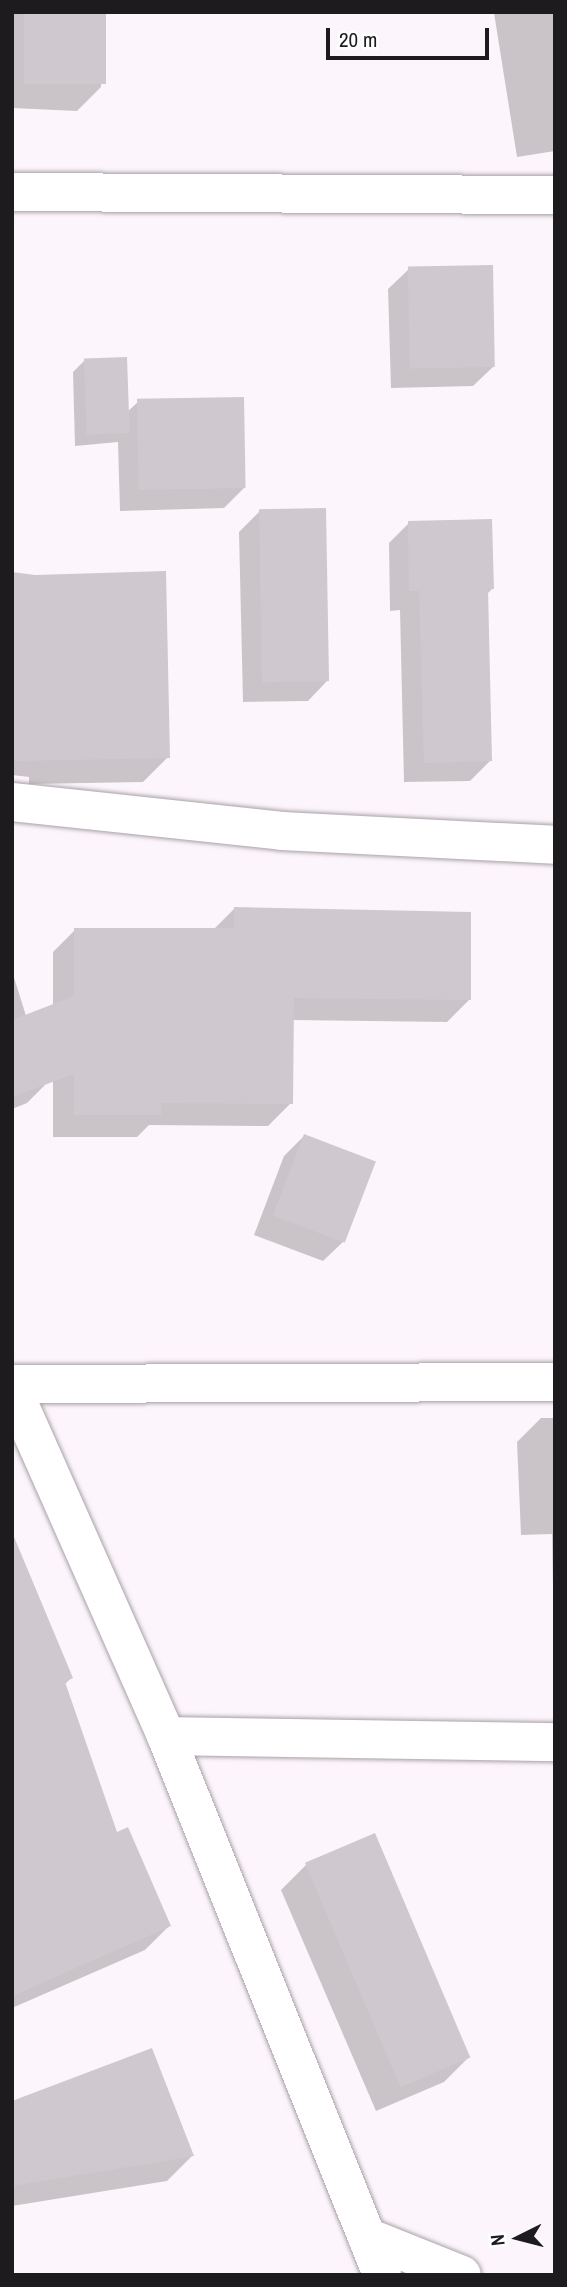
<!DOCTYPE html>
<style>
body{margin:0}
#map{position:relative;width:567px;height:2287px;overflow:hidden;background:#fdf5fc;font-family:"Archivo Narrow",sans-serif}
div>[style]{position:absolute}
.shadow>*{inset:0;background:#0003}
.building>*{inset:0;background:#d0c8cf;transform-origin:0 0}
.roads{filter:drop-shadow(0 0 2px #a9a1a8) drop-shadow(0 0 2px #a9a1a8)}
.minor>*{height:38px;margin:-19px;padding:0 19px;transform-origin:19px;border-radius:19px;background:#fff}
span{translate:-50% -50%;white-space:nowrap;text-align:center;line-height:1.15;-webkit-text-stroke:5px #fff;paint-order:stroke}
.frame{position:absolute;inset:0;border:14px solid #1e1b1e;pointer-events:none}
.north{position:absolute;left:483px;top:2203px;width:70px;height:70px;-webkit-text-stroke:5px #fff;paint-order:stroke;rotate:264deg;font-size:19px;font-weight:700;line-height:28px;text-align:center;color:#1e1b1e}
.north::after{content:'';display:block;margin:auto;width:24px;height:32px;background:#1e1b1e;clip-path:polygon(50% 0,100% 100%,50% 72%,0 100%)}
.scale{position:absolute;left:326px;top:28px;width:163px;height:32px;box-sizing:border-box;border:4px solid #1e1b1e;border-top:0;padding-left:9px;font-size:21px;line-height:24px;white-space:nowrap;color:#1e1b1e;-webkit-text-stroke:5px #fff;paint-order:stroke}
</style>
<div id="map">
<div class="shadow">
<div style="clip-path:polygon(12px 12px,104px 12px,101px 87px,77px 111px,12px 108px)"></div>
<div style="clip-path:polygon(483px 12px,555px 12px,555px 151px,517px 157px,494px 13px)"></div>
<div style="clip-path:polygon(409px 269px,494px 366px,473px 386px,391px 388px,388px 289px)"></div>
<div style="clip-path:polygon(85px 360px,126px 413px,138px 402px,244px 488px,224px 508px,120px 511px,118px 442px,75px 446px,73px 372px)"></div>
<div style="clip-path:polygon(260px 511px,328px 680px,308px 701px,243px 702px,239px 532px)"></div>
<div style="clip-path:polygon(409px 523px,493px 588px,486px 595px,491px 760px,470px 781px,404px 782px,400px 610px,390px 611px,389px 543px)"></div>
<div style="clip-path:polygon(12px 573px,168px 757px,143px 782px,29px 784px,29px 777px,12px 775px)"></div>
<div style="clip-path:polygon(234px 909px,470px 999px,447px 1022px,292px 1020px,291px 1103px,268px 1126px,149px 1125px,137px 1137px,53px 1137px,53px 952px,75px 930px,213px 930px)"></div>
<div style="clip-path:polygon(12px 971px,47px 1083px,27px 1103px,12px 1109px)"></div>
<div style="clip-path:polygon(304px 1136px,344px 1241px,323px 1261px,254px 1235px,284px 1156px)"></div>
<div style="clip-path:polygon(541px 1418px,555px 1418px,555px 1699px,552px 1534px,521px 1535px,517px 1442px)"></div>
<div style="clip-path:polygon(12px 1571px,71px 1678px,64px 1685px,116px 1834px,169px 1926px,145px 1950px,12px 2008px)"></div>
<div style="clip-path:polygon(306px 1865px,469px 2057px,444px 2082px,376px 2111px,281px 1890px)"></div>
<div style="clip-path:polygon(12px 2103px,192px 2156px,167px 2181px,12px 2206px)"></div>
</div>
<div class="building">
<div style="left:24px;top:12px;width:82px;height:72px"></div>
<div style="left:493px;top:265px;width:102px;height:85px;rotate:89deg"></div>
<div style="left:127px;top:357px;width:76px;height:43px;rotate:88deg"></div>
<div style="left:244px;top:397px;width:91px;height:107px;rotate:89deg"></div>
<div style="left:326px;top:508px;width:173px;height:67px;rotate:89deg"></div>
<div style="clip-path:polygon(492px 519px,494px 589px,488px 589px,492px 761px,424px 763px,419px 591px,409px 591px,408px 521px)"></div>
<div style="clip-path:polygon(166px 571px,170px 758px,12px 761px,12px 572px,35px 575px)"></div>
<div style="clip-path:polygon(234px 907px,471px 912px,471px 1000px,294px 998px,293px 1104px,161px 1103px,161px 1115px,74px 1115px,74px 1074px,12px 1097px,12px 1020px,74px 996px,74px 928px,234px 928px)"></div>
<div style="left:304px;top:1134px;width:77px;height:87px;rotate:21deg"></div>
<div style="clip-path:polygon(12px 1532px,73px 1678px,65px 1682px,117px 1832px,128px 1827px,171px 1926px,12px 1996px)"></div>
<div style="left:375px;top:1833px;width:244px;height:76px;rotate:67deg"></div>
<div style="clip-path:polygon(152px 2048px,194px 2156px,12px 2186px,12px 2101px)"></div>
</div>
<div class="roads">
<div class="minor">
<div style="left:12px;top:192px;width:543px;rotate:0.32deg"></div>
<div style="left:12px;top:802px;width:272px;rotate:6.1deg"></div>
<div style="left:282px;top:831px;width:273px;rotate:2.9deg"></div>
<div style="left:12px;top:1384px;width:543px;rotate:-0.21deg"></div>
<div style="left:12px;top:1388px;width:381px;rotate:66.1deg"></div>
<div style="left:166px;top:1736px;width:581px;rotate:68.16deg"></div>
<div style="left:166px;top:1736px;width:389px;rotate:0.9deg"></div>
<div style="left:367px;top:2237px;width:102px;rotate:21.8deg"></div>
</div>
</div>
<div class="frame"></div>
<div class="north">N</div>
<div class="scale">20 m</div>
</div>
